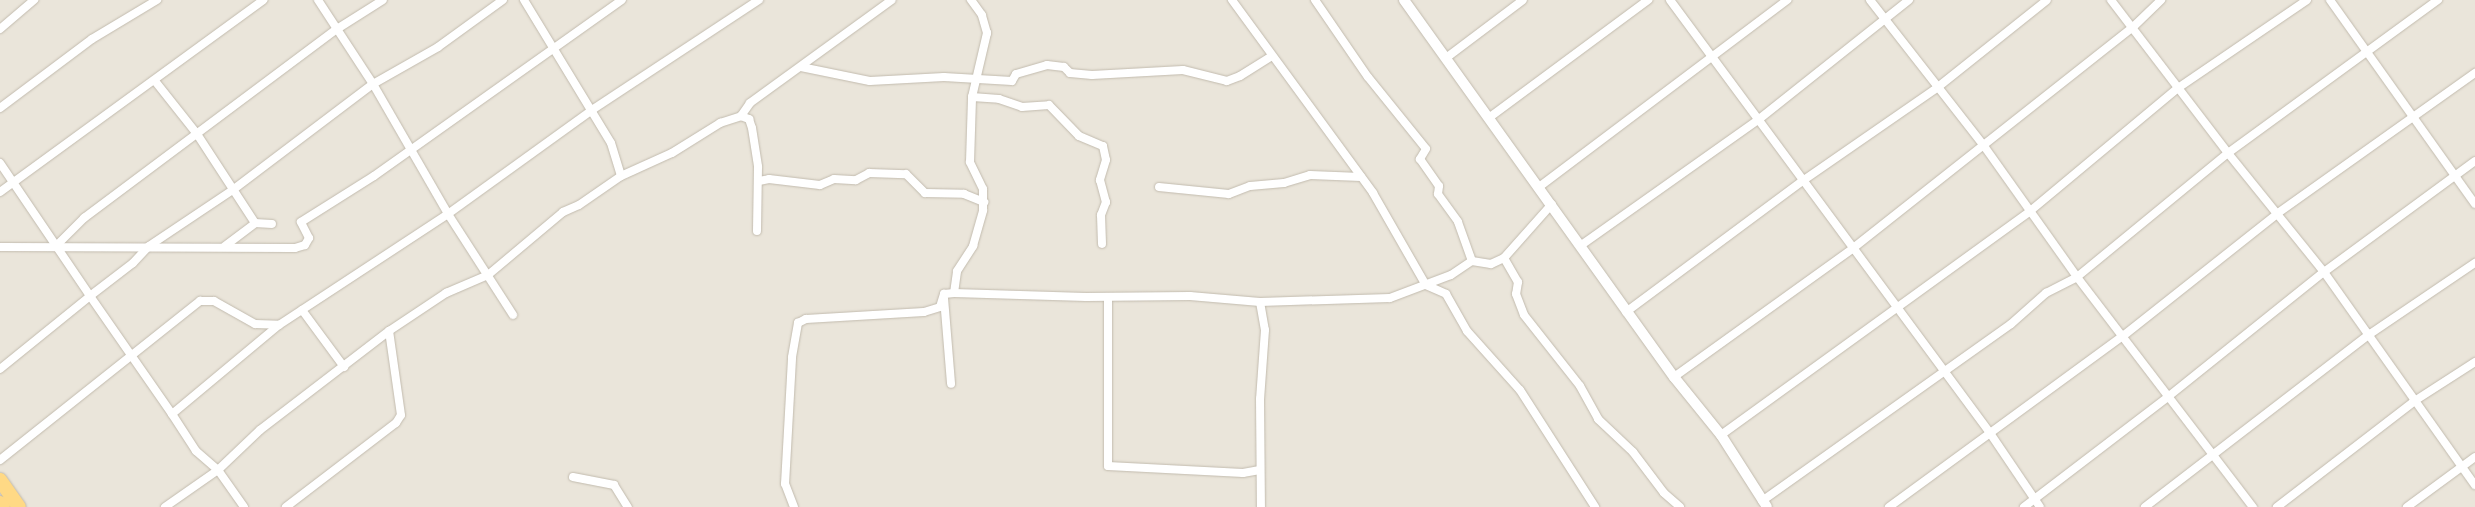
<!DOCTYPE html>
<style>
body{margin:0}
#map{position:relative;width:2475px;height:507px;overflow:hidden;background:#f6f3ec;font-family:Lato,sans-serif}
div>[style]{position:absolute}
.residential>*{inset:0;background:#eae5da;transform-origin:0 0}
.roads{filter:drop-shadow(0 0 1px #c2bbae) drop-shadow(0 0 1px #c2bbae)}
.minor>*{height:8px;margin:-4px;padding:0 4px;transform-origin:4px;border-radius:4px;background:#fff}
.tertiary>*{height:10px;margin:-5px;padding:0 5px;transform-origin:5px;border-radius:5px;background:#fff}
.trunk>*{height:14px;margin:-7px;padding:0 7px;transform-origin:7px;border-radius:7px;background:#ffd985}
span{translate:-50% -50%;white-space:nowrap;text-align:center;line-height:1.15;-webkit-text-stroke:5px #fff;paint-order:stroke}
</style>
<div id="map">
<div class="residential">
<div style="left:0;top:0;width:2475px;height:507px"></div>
</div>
<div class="roads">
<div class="minor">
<div style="left:318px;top:0;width:100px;rotate:56.8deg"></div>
<div style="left:373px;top:84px;width:150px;rotate:60deg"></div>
<div style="left:448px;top:214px;width:120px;rotate:57.2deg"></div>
<div style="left:524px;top:0;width:167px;rotate:58.7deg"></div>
<div style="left:611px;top:143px;width:34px;rotate:73deg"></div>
<div style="left:1232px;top:0;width:239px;rotate:53.8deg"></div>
<div style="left:1373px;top:193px;width:106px;rotate:60.1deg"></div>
<div style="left:1426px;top:285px;width:22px;rotate:24deg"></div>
<div style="left:1446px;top:294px;width:43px;rotate:60.4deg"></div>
<div style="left:1467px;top:331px;width:79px;rotate:48.1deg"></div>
<div style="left:1520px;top:390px;width:139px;rotate:57.3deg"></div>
<div style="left:1315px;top:0;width:93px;rotate:55.5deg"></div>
<div style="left:1368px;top:77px;width:92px;rotate:51.1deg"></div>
<div style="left:1426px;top:149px;width:12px;rotate:121deg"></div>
<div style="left:1420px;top:159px;width:33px;rotate:55deg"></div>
<div style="left:1439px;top:186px;width:8px;rotate:97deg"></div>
<div style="left:1438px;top:194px;width:34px;rotate:54deg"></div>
<div style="left:1458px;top:222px;width:41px;rotate:70.3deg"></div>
<div style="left:1670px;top:0;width:538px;rotate:53.53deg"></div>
<div style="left:1990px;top:433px;width:89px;rotate:56deg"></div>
<div style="left:1870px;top:0;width:185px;rotate:52deg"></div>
<div style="left:1984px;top:146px;width:161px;rotate:54.6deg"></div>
<div style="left:2077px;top:277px;width:290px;rotate:52.6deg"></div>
<div style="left:2111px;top:0;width:193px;rotate:52.6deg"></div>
<div style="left:2228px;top:153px;width:153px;rotate:51.1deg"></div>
<div style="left:2324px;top:272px;width:261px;rotate:54.7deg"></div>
<div style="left:2330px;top:0;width:250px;rotate:54.6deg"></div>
<div style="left:0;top:29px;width:45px;rotate:-40.5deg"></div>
<div style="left:1446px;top:58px;width:96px;rotate:-37deg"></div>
<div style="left:801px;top:67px;width:70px;rotate:11.5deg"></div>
<div style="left:870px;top:81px;width:74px;rotate:-3.1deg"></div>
<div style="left:944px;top:77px;width:68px;rotate:3.4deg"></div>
<div style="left:1012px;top:81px;width:8px;rotate:-60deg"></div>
<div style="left:1016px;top:74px;width:32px;rotate:-16deg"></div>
<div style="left:1047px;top:65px;width:17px;rotate:7deg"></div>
<div style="left:1064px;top:67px;width:8px;rotate:45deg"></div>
<div style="left:1070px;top:73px;width:22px;rotate:5deg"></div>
<div style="left:1092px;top:75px;width:91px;rotate:-3.1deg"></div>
<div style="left:1183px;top:70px;width:45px;rotate:14deg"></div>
<div style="left:1227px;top:81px;width:14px;rotate:-21deg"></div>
<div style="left:1240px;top:76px;width:36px;rotate:-32deg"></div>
<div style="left:155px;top:81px;width:68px;rotate:51.6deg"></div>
<div style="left:197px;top:134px;width:106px;rotate:56.9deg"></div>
<div style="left:255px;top:223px;width:17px;rotate:3deg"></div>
<div style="left:972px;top:97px;width:27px;rotate:4deg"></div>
<div style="left:999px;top:99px;width:24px;rotate:19deg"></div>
<div style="left:1022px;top:107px;width:27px;rotate:-4deg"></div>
<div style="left:1049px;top:105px;width:43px;rotate:45.9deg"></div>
<div style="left:1079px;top:136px;width:26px;rotate:23deg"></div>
<div style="left:1103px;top:146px;width:14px;rotate:78deg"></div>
<div style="left:1106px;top:160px;width:21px;rotate:107deg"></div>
<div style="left:1100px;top:180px;width:23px;rotate:75deg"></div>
<div style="left:1106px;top:202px;width:14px;rotate:111deg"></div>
<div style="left:1101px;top:215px;width:29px;rotate:88deg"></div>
<div style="left:0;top:108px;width:115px;rotate:-36.9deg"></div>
<div style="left:92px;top:39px;width:76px;rotate:-31deg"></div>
<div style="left:741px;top:116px;width:9px;rotate:21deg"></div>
<div style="left:749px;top:119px;width:9px;rotate:72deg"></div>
<div style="left:752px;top:128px;width:39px;rotate:81deg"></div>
<div style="left:758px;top:167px;width:64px;rotate:90.9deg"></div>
<div style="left:1490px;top:117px;width:197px;rotate:-36.5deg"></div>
<div style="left:0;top:163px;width:161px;rotate:55.9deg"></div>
<div style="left:90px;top:296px;width:54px;rotate:-37.5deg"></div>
<div style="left:133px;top:263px;width:23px;rotate:-47deg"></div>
<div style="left:149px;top:246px;width:102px;rotate:-33.8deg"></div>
<div style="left:234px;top:189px;width:174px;rotate:-37.1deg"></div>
<div style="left:373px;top:84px;width:75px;rotate:-29.6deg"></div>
<div style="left:438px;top:47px;width:80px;rotate:-35.9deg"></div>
<div style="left:759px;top:181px;width:10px;rotate:-11deg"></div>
<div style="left:769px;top:179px;width:51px;rotate:6.7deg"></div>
<div style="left:820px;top:185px;width:15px;rotate:-23deg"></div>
<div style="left:834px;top:179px;width:22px;rotate:3deg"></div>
<div style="left:856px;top:180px;width:15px;rotate:-28deg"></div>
<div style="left:869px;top:173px;width:37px;rotate:2deg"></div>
<div style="left:906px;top:174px;width:27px;rotate:45deg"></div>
<div style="left:925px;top:193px;width:39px;rotate:1deg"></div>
<div style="left:964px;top:194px;width:22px;rotate:22deg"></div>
<div style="left:1159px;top:187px;width:70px;rotate:5.7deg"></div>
<div style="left:1229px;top:194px;width:22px;rotate:-21deg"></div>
<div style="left:1250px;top:186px;width:34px;rotate:-5deg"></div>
<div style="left:1284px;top:183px;width:27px;rotate:-17deg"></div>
<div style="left:1310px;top:175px;width:51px;rotate:2.2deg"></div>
<div style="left:1539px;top:187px;width:311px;rotate:-37deg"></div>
<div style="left:0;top:192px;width:326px;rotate:-36.1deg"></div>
<div style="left:56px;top:246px;width:40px;rotate:-45deg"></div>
<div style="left:84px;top:218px;width:316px;rotate:-36.8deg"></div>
<div style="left:337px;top:29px;width:54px;rotate:-32.2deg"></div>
<div style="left:225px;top:246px;width:38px;rotate:-37deg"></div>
<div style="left:1580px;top:246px;width:218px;rotate:-35.3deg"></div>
<div style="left:1758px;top:120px;width:193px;rotate:-38.5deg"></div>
<div style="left:0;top:247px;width:295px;rotate:0.2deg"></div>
<div style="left:295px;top:248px;width:10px;rotate:-17deg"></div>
<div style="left:305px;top:245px;width:8px;rotate:-60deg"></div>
<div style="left:309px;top:238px;width:18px;rotate:-117deg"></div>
<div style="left:301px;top:222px;width:86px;rotate:-32.2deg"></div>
<div style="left:374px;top:176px;width:304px;rotate:-35.4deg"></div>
<div style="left:1504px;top:258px;width:28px;rotate:60deg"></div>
<div style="left:1518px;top:282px;width:12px;rotate:99deg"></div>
<div style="left:1516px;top:294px;width:22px;rotate:69deg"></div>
<div style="left:1524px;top:315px;width:90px;rotate:51.7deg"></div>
<div style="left:1580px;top:386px;width:38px;rotate:61deg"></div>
<div style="left:1598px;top:419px;width:48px;rotate:43.3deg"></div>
<div style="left:1633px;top:452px;width:51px;rotate:52.9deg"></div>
<div style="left:1664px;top:493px;width:21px;rotate:41deg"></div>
<div style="left:954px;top:293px;width:22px;rotate:-82deg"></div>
<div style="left:957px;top:271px;width:30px;rotate:-57deg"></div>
<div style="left:973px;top:246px;width:37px;rotate:-74deg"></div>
<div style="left:983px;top:210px;width:21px;rotate:-90deg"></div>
<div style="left:983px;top:189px;width:30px;rotate:-116deg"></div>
<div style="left:970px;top:162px;width:65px;rotate:-88.2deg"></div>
<div style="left:972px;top:97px;width:66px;rotate:-76.8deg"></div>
<div style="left:987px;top:33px;width:19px;rotate:-106deg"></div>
<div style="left:982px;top:15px;width:19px;rotate:-126deg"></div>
<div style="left:1108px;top:297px;width:169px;rotate:90deg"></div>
<div style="left:1108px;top:466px;width:135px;rotate:3deg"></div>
<div style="left:1243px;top:473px;width:17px;rotate:-10deg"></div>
<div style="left:944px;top:298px;width:86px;rotate:85.3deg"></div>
<div style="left:1260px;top:302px;width:28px;rotate:80deg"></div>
<div style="left:1265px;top:330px;width:69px;rotate:94.1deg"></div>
<div style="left:1260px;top:399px;width:108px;rotate:89.5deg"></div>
<div style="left:302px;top:310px;width:71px;rotate:53.6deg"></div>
<div style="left:1626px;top:312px;width:218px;rotate:-36.6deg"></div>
<div style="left:1801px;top:182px;width:167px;rotate:-34.7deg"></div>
<div style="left:1938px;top:87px;width:139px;rotate:-38.6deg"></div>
<div style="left:0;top:369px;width:116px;rotate:-39deg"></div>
<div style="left:90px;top:296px;width:144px;rotate:55.2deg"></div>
<div style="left:172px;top:414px;width:139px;rotate:-39.8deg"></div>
<div style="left:279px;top:325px;width:202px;rotate:-33.3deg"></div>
<div style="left:448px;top:214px;width:178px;rotate:-35.8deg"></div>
<div style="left:592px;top:110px;width:200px;rotate:-33.4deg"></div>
<div style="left:1674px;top:377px;width:219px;rotate:-35.7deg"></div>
<div style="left:1852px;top:249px;width:355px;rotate:-38.3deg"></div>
<div style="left:2131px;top:29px;width:42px;rotate:-44deg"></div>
<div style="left:172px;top:414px;width:44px;rotate:57deg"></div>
<div style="left:196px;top:451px;width:29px;rotate:41deg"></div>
<div style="left:218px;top:470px;width:45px;rotate:54.9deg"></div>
<div style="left:1721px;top:435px;width:380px;rotate:-35.9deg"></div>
<div style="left:2029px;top:212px;width:194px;rotate:-39.8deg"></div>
<div style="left:2178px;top:88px;width:156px;rotate:-34.3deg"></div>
<div style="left:0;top:460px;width:256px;rotate:-38.5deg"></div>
<div style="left:200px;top:301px;width:14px"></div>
<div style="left:214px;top:301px;width:47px;rotate:29.3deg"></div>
<div style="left:255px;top:324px;width:24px;rotate:2deg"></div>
<div style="left:573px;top:477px;width:42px;rotate:11deg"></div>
<div style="left:614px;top:485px;width:26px;rotate:58deg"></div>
<div style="left:1762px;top:501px;width:305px;rotate:-35.4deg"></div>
<div style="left:2011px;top:324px;width:47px;rotate:-41.5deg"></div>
<div style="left:2046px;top:293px;width:35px;rotate:-27deg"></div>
<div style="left:2077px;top:277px;width:195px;rotate:-39.4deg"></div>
<div style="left:2228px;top:153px;width:260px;rotate:-36.1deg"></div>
<div style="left:165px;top:507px;width:65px;rotate:-34.9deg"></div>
<div style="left:218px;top:470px;width:58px;rotate:-43.6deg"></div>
<div style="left:260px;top:430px;width:163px;rotate:-37.5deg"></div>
<div style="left:389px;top:331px;width:69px;rotate:-33.7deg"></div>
<div style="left:446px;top:293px;width:46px;rotate:-23.2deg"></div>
<div style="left:488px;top:275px;width:98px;rotate:-40deg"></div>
<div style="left:563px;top:212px;width:17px;rotate:-24deg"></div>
<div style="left:579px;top:205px;width:51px;rotate:-34.6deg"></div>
<div style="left:621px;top:176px;width:56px;rotate:-24.3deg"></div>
<div style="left:672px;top:153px;width:57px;rotate:-32deg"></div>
<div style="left:720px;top:123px;width:22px;rotate:-18deg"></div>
<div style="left:741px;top:116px;width:16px;rotate:-55deg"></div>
<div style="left:750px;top:103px;width:175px;rotate:-36deg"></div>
<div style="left:286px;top:507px;width:138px;rotate:-37.4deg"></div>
<div style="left:396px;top:423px;width:9px;rotate:-58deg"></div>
<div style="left:401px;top:415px;width:85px;rotate:-98.1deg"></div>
<div style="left:794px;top:507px;width:25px;rotate:-111deg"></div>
<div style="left:785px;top:484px;width:127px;rotate:-86.8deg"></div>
<div style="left:792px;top:357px;width:35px;rotate:-80deg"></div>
<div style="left:798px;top:323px;width:9px;rotate:-27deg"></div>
<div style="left:806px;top:319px;width:118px;rotate:-3.4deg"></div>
<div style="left:924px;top:312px;width:17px;rotate:-17deg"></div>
<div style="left:940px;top:307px;width:14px;rotate:-73deg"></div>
<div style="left:944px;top:294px;width:10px;rotate:-6deg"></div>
<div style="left:954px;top:293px;width:132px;rotate:1.7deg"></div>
<div style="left:1086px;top:297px;width:104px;rotate:-0.6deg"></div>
<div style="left:1190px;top:296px;width:70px;rotate:4.9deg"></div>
<div style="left:1260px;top:302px;width:130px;rotate:-1.8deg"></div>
<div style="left:1390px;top:298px;width:65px;rotate:-20.7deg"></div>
<div style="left:1451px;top:275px;width:25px;rotate:-34deg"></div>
<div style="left:1472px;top:261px;width:19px;rotate:9deg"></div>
<div style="left:1491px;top:264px;width:14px;rotate:-25deg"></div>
<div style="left:1504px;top:258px;width:72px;rotate:-48.4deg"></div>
<div style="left:1889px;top:507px;width:290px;rotate:-36.2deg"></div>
<div style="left:2123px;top:336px;width:198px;rotate:-38.4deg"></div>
<div style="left:2278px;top:213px;width:242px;rotate:-35.4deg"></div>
<div style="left:2024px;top:507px;width:183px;rotate:-37.4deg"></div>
<div style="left:2169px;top:396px;width:198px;rotate:-38.7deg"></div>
<div style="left:2324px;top:272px;width:187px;rotate:-36.3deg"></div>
<div style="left:2145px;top:507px;width:284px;rotate:-37.6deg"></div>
<div style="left:2370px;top:334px;width:127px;rotate:-34.1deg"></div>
<div style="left:2277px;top:507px;width:175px;rotate:-37.6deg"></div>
<div style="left:2416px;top:400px;width:70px;rotate:-32.8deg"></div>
<div style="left:2407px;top:507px;width:84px;rotate:-36.3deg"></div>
</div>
<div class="tertiary">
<div style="left:1404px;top:0;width:464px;rotate:54.4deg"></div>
<div style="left:1674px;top:377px;width:75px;rotate:51deg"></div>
<div style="left:1721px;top:435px;width:85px;rotate:57.4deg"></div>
</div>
<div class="trunk">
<div style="left:0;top:480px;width:33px;rotate:55deg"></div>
<div style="left:0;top:503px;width:5px;rotate:53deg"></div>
</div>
</div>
</div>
